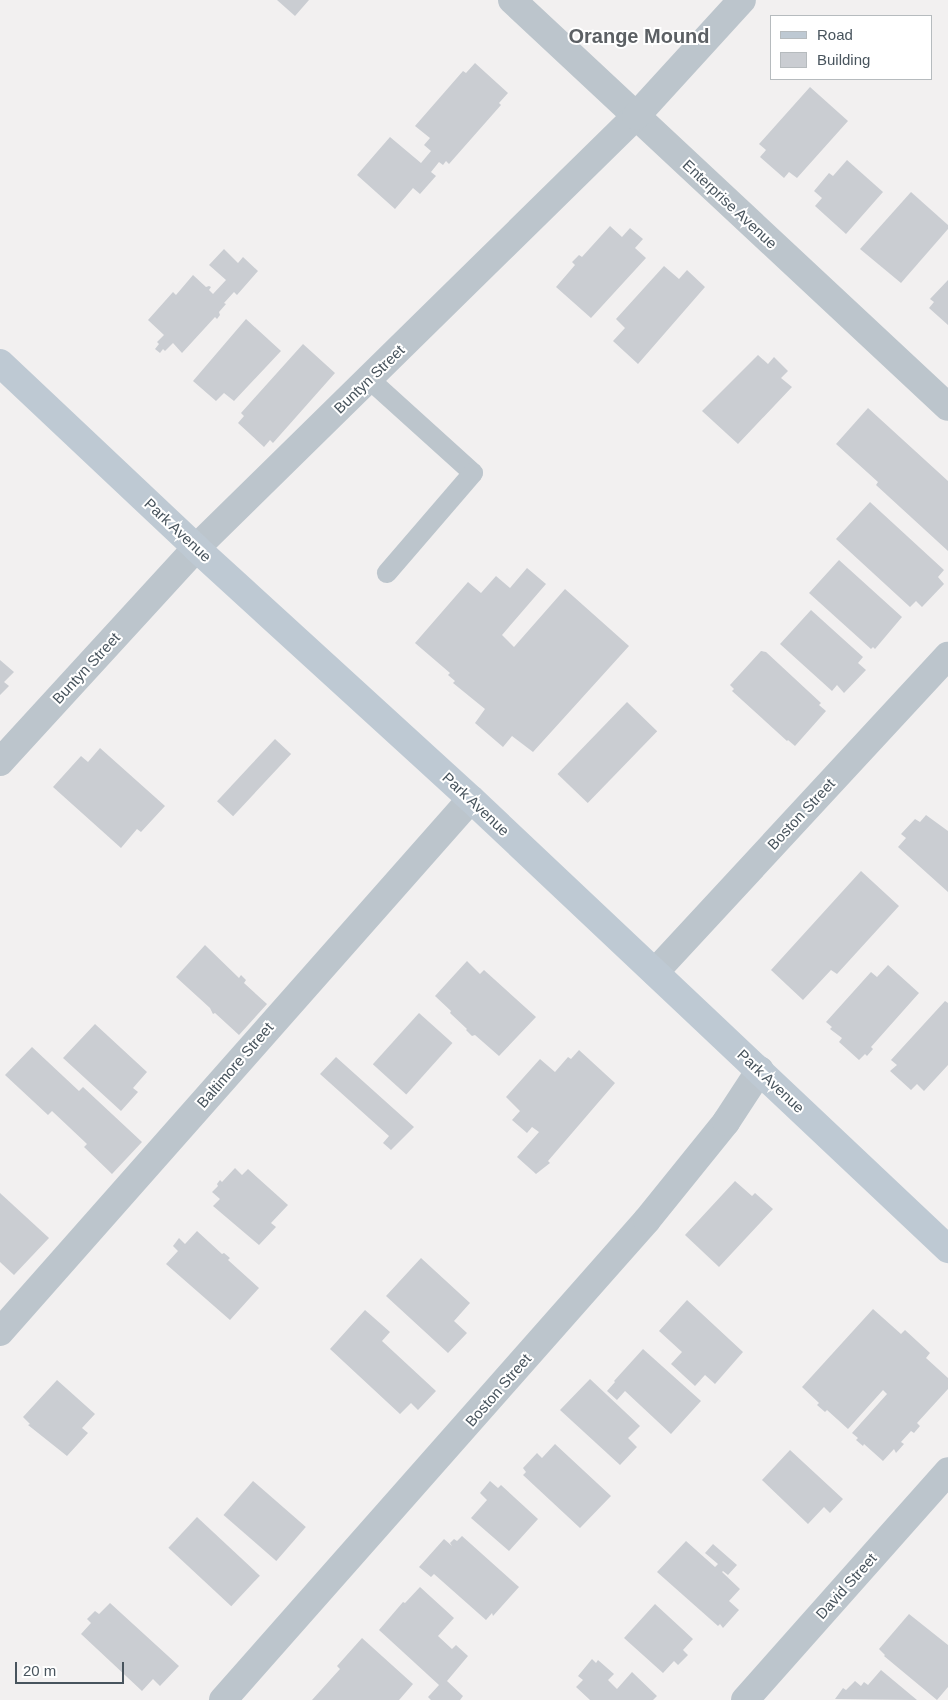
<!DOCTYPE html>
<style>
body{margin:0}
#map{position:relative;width:948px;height:1700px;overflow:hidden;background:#f2f0f0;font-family:Helvetica,sans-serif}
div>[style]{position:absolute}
.building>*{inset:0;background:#cacdd2;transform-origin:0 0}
.service>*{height:20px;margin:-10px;padding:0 10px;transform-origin:10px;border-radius:10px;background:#bcc5cc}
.minor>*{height:28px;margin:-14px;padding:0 14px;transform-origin:14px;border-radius:14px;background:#bcc5cc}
.secondary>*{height:28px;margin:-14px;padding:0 14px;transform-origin:14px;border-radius:14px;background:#bec9d3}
span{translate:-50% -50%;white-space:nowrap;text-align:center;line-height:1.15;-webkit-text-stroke:4px #fff;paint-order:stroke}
.street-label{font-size:15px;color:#48545d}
.district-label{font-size:20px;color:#5c6064;font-weight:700}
.legend{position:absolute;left:770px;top:15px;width:162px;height:65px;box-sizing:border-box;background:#fff;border:1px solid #b6bbbe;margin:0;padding:6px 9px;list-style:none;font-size:15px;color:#48545d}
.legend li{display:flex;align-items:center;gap:10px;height:25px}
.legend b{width:25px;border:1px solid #b6bbbe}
.scale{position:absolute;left:15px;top:1662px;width:109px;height:22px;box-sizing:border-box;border:2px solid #48545d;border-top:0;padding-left:6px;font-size:15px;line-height:18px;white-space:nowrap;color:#48545d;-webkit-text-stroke:4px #fff;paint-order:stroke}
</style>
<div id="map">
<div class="building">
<div style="clip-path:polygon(277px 0,309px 0,295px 16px)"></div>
<div style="clip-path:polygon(475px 63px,508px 93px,499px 103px,501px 105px,449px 164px,446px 161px,443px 165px,439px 162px,431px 172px,436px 176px,420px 194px,413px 188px,395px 209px,357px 175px,390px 137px,421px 163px,431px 151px,424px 145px,430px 138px,415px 126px,463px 71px,466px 73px)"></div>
<div style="clip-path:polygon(810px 87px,848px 121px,797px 178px,789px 172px,784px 178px,760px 157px,766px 150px,759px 144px)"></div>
<div style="clip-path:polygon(847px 160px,883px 192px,846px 234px,815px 206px,822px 198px,814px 191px,829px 173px,833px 176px)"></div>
<div style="clip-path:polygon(911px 192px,948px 225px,948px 229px,901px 283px,860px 249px)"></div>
<div style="clip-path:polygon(610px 226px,622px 237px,630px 228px,643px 239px,635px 248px,646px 258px,591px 318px,556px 287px,575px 265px,572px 262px,579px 255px,582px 257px)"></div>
<div style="clip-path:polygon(224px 249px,238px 263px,243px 257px,258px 271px,237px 295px,234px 292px,224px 303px,226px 304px,219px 312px,220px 315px,217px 319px,215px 317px,182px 353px,173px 343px,165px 351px,163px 349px,160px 353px,155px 349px,159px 344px,157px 342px,164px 335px,148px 320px,173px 292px,176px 295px,193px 275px,206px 287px,209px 286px,211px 287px,209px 290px,213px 294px,226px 280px,209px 265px)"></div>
<div style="clip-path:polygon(664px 266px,679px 279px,687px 270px,705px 287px,638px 364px,613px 341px,625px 328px,616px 319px)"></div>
<div style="clip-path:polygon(948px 280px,948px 325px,929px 308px,934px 302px,930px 299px)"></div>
<div style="clip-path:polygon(246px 319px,281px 351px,234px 401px,224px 393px,216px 401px,193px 381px)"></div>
<div style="clip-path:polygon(303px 344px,335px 373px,273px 443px,270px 440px,264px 447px,238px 423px,244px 416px,241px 413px)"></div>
<div style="clip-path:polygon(758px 355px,768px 364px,774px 357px,788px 371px,781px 378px,792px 387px,738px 444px,702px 411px)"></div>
<div style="clip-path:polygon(868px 408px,948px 481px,948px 551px,876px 485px,878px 482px,836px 444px)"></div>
<div style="clip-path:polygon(870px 502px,944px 570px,938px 577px,944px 584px,922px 607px,916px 601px,910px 607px,836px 539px)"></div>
<div style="clip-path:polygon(839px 560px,902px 617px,875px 649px,873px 647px,871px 649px,809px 593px)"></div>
<div style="clip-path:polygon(527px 568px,546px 584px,502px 635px,514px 647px,565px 589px,629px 646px,533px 752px,512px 736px,503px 747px,475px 723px,485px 709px,453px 683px,455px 681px,448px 675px,450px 673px,415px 643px,468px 582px,481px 593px,496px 576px,510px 588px)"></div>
<div style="clip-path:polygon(811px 610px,863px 657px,858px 663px,866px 670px,844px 693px,837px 685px,832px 691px,780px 644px)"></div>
<div style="clip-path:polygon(761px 651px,766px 652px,821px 703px,819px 705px,826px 711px,795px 746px,788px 740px,787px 741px,732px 691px,734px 689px,730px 685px)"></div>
<div style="clip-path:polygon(0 660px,14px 672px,4px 682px,9px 686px,0 695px)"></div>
<div style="left:627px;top:702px;width:42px;height:100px;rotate:44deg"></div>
<div style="left:275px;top:739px;width:22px;height:85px;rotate:43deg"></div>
<div style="clip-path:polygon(100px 748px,165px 806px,141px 832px,137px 829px,121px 848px,53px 787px,81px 756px,88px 762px)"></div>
<div style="clip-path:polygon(926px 815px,948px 831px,948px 892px,898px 847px,906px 838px,901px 834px,915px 819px,920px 822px)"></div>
<div style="clip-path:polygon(861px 871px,899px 906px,837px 974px,831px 970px,803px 1000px,771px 970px)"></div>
<div style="clip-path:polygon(205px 945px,239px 978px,241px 975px,246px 980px,244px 983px,267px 1004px,239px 1035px,215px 1013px,213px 1014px,210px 1008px,176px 977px)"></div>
<div style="clip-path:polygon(467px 961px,480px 974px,484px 970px,536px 1017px,499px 1056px,475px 1035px,472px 1036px,466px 1030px,467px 1029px,450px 1013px,451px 1011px,435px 996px)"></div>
<div style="clip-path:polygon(888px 965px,919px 993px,871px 1047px,873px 1049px,867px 1056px,865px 1054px,859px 1060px,839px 1042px,842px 1038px,830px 1029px,832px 1027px,826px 1022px,871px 972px,877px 977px)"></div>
<div style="clip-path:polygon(945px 1001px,948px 1003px,948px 1065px,924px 1091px,917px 1084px,911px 1090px,890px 1071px,897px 1065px,891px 1060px)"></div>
<div style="left:419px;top:1013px;width:45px;height:69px;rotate:42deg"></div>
<div style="clip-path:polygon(95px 1024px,147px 1072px,133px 1088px,138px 1092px,121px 1111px,63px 1058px)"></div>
<div style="clip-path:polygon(32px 1047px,79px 1091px,83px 1087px,142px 1142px,112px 1174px,84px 1147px,87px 1144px,52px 1111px,48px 1115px,5px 1075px)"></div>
<div style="clip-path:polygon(579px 1050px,615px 1083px,548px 1161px,550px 1163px,536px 1174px,517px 1157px,539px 1132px,532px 1127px,527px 1133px,512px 1120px,520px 1111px,506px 1097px,540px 1059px,555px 1072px,568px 1057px,571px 1059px)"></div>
<div style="clip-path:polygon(336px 1057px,414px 1127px,391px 1150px,383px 1143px,389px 1136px,320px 1074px)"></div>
<div style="clip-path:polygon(235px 1168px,242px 1175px,248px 1169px,288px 1205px,271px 1223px,276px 1227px,259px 1245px,213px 1206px,220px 1199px,212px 1192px,218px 1186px,217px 1184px,220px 1180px,222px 1182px)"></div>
<div style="clip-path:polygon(735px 1181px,752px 1196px,755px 1193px,773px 1209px,719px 1267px,685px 1235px)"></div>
<div style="clip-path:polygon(0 1193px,49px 1238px,14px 1275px,0 1262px)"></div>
<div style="clip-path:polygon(197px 1231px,222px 1254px,224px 1253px,230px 1258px,228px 1260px,259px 1288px,230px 1320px,166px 1264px,178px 1251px,173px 1246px,179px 1238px,185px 1244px)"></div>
<div style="clip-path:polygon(421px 1258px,470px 1303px,454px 1321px,467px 1333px,448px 1353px,386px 1296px)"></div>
<div style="clip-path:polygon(687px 1300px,743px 1352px,715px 1384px,705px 1375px,695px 1386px,671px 1364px,682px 1352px,659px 1331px)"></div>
<div style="clip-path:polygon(873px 1309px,901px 1334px,905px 1330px,930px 1353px,926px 1358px,948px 1378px,948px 1389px,917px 1423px,920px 1426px,914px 1433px,911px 1431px,901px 1442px,904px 1444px,896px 1453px,894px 1449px,883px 1461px,864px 1444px,863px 1446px,856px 1440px,858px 1438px,852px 1433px,887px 1394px,883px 1390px,848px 1429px,827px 1410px,825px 1412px,817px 1405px,819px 1403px,802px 1387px)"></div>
<div style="clip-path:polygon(365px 1310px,390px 1332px,382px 1341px,436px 1391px,418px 1410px,411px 1403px,400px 1414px,330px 1349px)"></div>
<div style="clip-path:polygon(643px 1349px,701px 1401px,671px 1434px,625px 1391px,617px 1400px,607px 1391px,615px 1382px,614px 1381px)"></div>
<div style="clip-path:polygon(590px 1379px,640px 1426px,628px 1438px,637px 1447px,620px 1465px,560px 1410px)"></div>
<div style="clip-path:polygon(57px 1380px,95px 1414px,82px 1428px,88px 1433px,67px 1456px,28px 1425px,30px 1424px,23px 1417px)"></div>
<div style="clip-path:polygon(555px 1444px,611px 1496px,580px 1528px,523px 1475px,526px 1472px,523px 1468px,537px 1453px,542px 1458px)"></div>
<div style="clip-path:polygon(790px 1450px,843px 1499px,830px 1513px,824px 1507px,808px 1524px,762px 1480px)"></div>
<div style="left:253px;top:1481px;width:70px;height:45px;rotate:41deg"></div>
<div style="clip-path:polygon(490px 1481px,498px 1488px,501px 1485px,538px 1519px,509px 1551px,471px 1518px,487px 1500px,480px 1493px)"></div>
<div style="left:197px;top:1517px;width:86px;height:42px;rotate:43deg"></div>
<div style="clip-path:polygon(462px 1536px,519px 1587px,493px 1616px,492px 1613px,486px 1620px,434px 1574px,431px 1577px,419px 1567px,444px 1539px,452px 1546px,450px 1543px,454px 1539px,457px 1541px)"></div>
<div style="clip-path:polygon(686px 1541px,715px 1567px,718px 1564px,705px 1553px,713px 1544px,737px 1565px,728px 1575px,723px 1571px,722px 1572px,740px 1589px,729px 1601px,739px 1610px,723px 1628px,720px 1624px,718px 1626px,657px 1572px)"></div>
<div style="clip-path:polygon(420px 1587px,454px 1618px,438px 1636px,452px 1649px,456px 1645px,468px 1656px,447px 1681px,463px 1696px,460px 1700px,431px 1700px,428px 1697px,439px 1685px,379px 1630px,403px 1602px,405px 1603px)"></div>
<div style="clip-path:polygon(110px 1603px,179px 1666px,160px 1686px,153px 1679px,142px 1691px,81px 1634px,91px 1623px,87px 1619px,95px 1611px,99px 1614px)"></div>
<div style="clip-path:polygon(655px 1604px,693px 1639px,683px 1650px,688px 1655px,678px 1665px,674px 1661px,663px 1673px,624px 1638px)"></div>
<div style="clip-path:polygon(909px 1614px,948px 1645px,948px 1687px,937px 1700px,884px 1656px,885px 1655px,879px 1649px)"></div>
<div style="clip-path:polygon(362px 1638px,413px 1684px,399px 1700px,312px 1700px,340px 1669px,337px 1666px)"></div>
<div style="clip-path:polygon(592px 1659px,596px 1663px,598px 1660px,614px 1674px,608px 1680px,617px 1689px,632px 1672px,657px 1696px,653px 1700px,590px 1700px,576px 1687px,583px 1680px,578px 1676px)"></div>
<div style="clip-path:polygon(881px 1670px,917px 1700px,835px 1699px,843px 1688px,846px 1690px,855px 1681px,861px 1686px,864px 1682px,868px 1685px)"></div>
</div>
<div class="service">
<div style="left:369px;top:379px;width:140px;rotate:42.1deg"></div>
<div style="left:473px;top:473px;width:132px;rotate:130.7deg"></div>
</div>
<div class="minor">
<div style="left:512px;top:0;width:596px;rotate:43.03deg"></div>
<div style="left:0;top:762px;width:290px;rotate:-47.5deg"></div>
<div style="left:196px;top:548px;width:617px;rotate:-44.47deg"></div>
<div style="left:636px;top:116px;width:157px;rotate:-47.6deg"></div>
<div style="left:655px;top:972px;width:431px;rotate:-47.2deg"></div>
<div style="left:0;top:1332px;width:711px;rotate:-48.53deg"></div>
<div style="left:223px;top:1700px;width:640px;rotate:-48.54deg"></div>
<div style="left:647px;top:1220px;width:126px;rotate:-51.1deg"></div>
<div style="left:726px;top:1122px;width:62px;rotate:-56.8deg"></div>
<div style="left:745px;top:1700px;width:306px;rotate:-48.4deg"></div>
</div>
<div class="secondary">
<div style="left:0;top:363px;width:270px;rotate:43.3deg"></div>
<div style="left:196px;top:548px;width:372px;rotate:42.4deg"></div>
<div style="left:471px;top:799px;width:656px;rotate:43.33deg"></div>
</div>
<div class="street-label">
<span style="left:730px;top:204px;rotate:43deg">Enterprise Avenue</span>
<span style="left:369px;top:379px;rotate:-44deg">Buntyn Street</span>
<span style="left:178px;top:530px;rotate:43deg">Park Avenue</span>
<span style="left:86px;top:668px;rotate:-47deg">Buntyn Street</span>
<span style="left:476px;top:804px;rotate:43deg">Park Avenue</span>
<span style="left:801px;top:814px;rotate:-47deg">Boston Street</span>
<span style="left:235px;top:1065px;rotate:-49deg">Baltimore Street</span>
<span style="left:771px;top:1081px;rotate:43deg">Park Avenue</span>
<span style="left:498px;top:1390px;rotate:-49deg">Boston Street</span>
<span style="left:846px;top:1586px;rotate:-48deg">David Street</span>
</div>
<div class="district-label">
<span style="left:639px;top:36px">Orange Mound</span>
</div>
<ul class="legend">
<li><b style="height:6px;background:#bec9d3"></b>Road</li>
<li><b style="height:14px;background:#cacdd2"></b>Building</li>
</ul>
<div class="scale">20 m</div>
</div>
